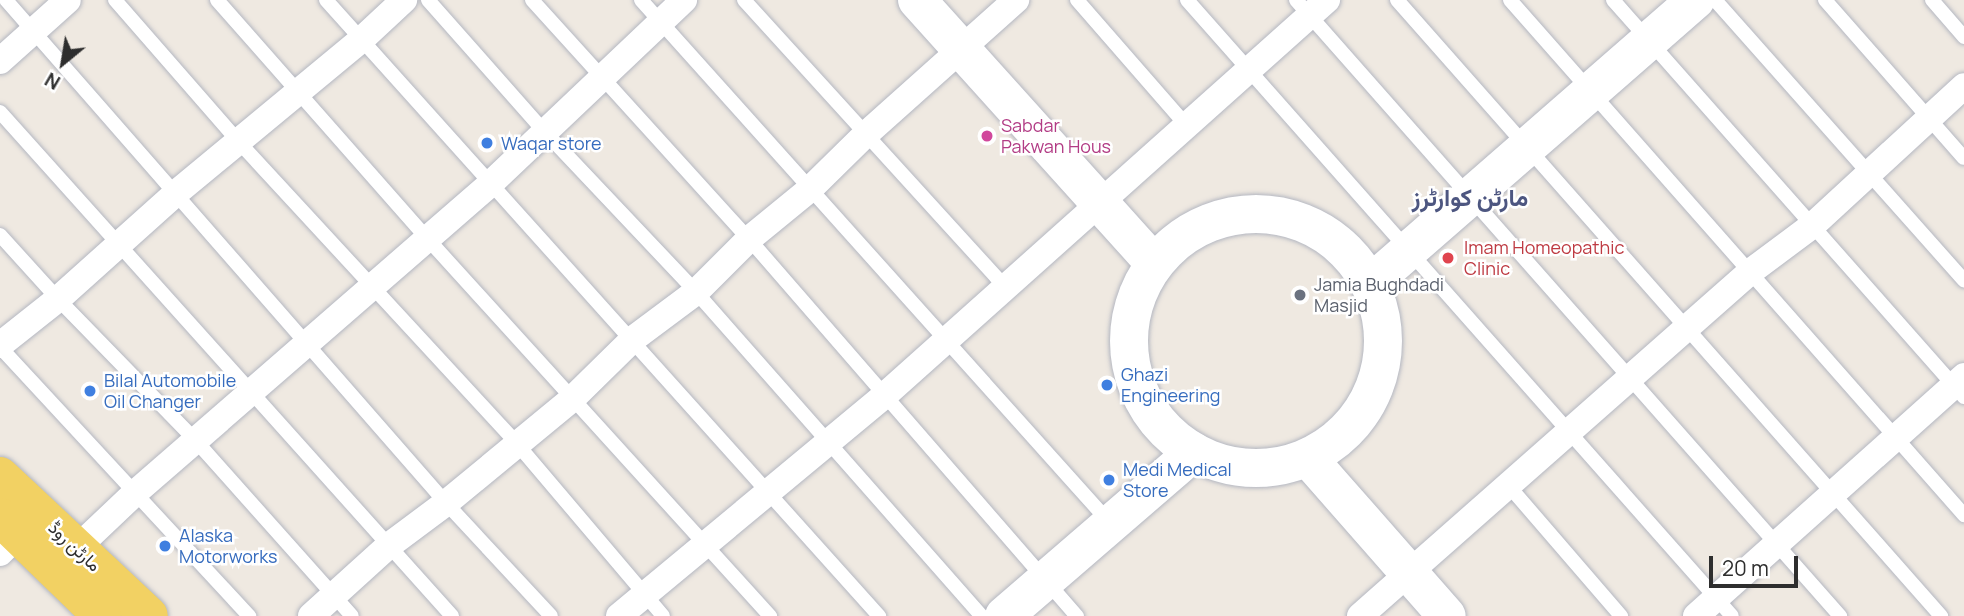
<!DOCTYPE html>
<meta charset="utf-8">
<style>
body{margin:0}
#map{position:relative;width:1964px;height:616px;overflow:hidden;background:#efe9e1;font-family:Manrope,Vazirmatn,sans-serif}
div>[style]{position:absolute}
.roads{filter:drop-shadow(0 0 2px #b4b7c1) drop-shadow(0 0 2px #b4b7c1)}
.lane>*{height:14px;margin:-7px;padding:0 7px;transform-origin:7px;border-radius:7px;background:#fff}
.street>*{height:26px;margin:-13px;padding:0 13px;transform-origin:13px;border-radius:13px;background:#fff}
.secondary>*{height:38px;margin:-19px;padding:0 19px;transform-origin:19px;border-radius:19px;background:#fff}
.secondary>.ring{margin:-19px;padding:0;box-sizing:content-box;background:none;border:38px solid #fff;border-radius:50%}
.primary>*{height:38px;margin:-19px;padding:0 19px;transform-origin:19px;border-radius:19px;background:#f2d163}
.dots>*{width:19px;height:19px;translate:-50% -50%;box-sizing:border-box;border:4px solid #fff;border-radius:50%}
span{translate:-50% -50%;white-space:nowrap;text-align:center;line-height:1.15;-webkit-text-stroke:5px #fff;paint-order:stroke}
.hotel-label{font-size:18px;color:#b23c85}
.left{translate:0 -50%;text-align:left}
.shop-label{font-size:18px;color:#366cbe}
.health-label{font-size:18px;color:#be3a42}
.worship-label{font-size:18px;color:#5b616d}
.street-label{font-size:18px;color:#2e2e2e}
.district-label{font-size:24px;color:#4d5680;font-weight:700}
.north{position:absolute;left:28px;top:28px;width:70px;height:70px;-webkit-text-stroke:5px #fff;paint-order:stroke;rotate:210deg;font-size:19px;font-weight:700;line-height:28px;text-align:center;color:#2e2e2e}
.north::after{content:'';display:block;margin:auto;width:24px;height:32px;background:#2e2e2e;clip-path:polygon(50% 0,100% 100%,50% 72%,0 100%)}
.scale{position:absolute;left:1709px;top:556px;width:89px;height:32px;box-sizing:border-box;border:4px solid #2e2e2e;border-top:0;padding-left:9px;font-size:21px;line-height:24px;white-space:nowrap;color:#2e2e2e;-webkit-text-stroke:5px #fff;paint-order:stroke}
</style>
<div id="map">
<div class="roads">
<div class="lane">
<div style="left:6px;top:0;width:668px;rotate:48.82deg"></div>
<div style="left:446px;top:503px;width:154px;rotate:47.1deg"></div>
<div style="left:115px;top:0;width:186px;rotate:48.9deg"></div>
<div style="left:237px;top:140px;width:415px;rotate:47.3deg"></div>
<div style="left:518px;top:445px;width:224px;rotate:49.7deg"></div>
<div style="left:217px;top:0;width:316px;rotate:48.6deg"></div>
<div style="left:426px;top:237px;width:512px;rotate:47.77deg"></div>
<div style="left:326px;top:0;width:828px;rotate:48.08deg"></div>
<div style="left:428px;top:0;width:175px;rotate:48.5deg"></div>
<div style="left:544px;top:131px;width:221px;rotate:46.6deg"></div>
<div style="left:696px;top:292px;width:432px;rotate:48.6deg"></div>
<div style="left:532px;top:0;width:323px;rotate:47.8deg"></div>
<div style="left:749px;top:239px;width:500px;rotate:49deg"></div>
<div style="left:641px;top:0;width:702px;rotate:48.12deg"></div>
<div style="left:744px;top:0;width:387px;rotate:47.7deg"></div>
<div style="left:1077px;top:0;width:166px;rotate:48.9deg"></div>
<div style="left:1187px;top:0;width:822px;rotate:48.5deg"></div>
<div style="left:1296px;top:0;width:822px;rotate:48.55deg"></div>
<div style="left:1397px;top:0;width:822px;rotate:48.55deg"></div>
<div style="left:1510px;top:0;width:687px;rotate:48.6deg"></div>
<div style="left:1613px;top:0;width:530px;rotate:48.52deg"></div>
<div style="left:1715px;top:0;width:375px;rotate:48.4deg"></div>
<div style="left:1825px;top:0;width:210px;rotate:48.7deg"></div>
<div style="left:1932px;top:0;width:49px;rotate:49.1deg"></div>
<div style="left:0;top:112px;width:677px;rotate:48.11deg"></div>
<div style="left:0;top:235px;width:86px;rotate:47.8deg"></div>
<div style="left:58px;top:299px;width:198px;rotate:45.8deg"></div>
<div style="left:196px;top:441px;width:234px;rotate:48.3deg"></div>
<div style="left:0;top:347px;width:367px;rotate:47.2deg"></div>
<div style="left:1508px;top:485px;width:173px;rotate:49.2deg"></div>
</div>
<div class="street">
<div style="left:0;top:61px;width:91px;rotate:-41.9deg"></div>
<div style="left:0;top:345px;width:74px;rotate:-38.4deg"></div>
<div style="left:58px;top:299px;width:159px;rotate:-41.9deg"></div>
<div style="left:176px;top:193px;width:240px;rotate:-39.6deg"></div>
<div style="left:361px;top:40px;width:59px;rotate:-42.9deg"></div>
<div style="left:77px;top:548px;width:81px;rotate:-43.5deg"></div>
<div style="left:136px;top:492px;width:468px;rotate:-41deg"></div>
<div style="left:489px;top:185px;width:269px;rotate:-43.5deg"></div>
<div style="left:0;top:553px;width:25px;rotate:-45deg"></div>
<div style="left:311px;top:616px;width:103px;rotate:-42.2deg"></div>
<div style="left:387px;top:547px;width:74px;rotate:-36.7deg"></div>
<div style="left:446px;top:503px;width:163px;rotate:-39.5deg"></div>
<div style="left:572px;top:399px;width:86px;rotate:-44.5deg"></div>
<div style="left:633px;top:339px;width:79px;rotate:-36.7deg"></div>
<div style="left:696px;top:292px;width:75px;rotate:-45deg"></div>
<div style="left:749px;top:239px;width:79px;rotate:-39.3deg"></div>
<div style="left:810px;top:189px;width:77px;rotate:-44.5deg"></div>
<div style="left:865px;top:135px;width:203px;rotate:-41.8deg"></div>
<div style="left:619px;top:616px;width:346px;rotate:-39.7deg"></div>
<div style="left:885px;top:395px;width:593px;rotate:-41.79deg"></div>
<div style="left:1360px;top:616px;width:520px;rotate:-41.41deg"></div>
<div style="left:1750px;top:272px;width:79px;rotate:-36.7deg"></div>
<div style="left:1813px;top:225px;width:205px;rotate:-42.6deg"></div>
<div style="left:1696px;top:616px;width:360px;rotate:-41.8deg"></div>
</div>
<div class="secondary">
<div style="left:917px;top:0;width:354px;rotate:48deg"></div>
<div class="ring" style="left:1129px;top:214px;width:216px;height:216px"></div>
<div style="left:1370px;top:284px;width:432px;rotate:-41.1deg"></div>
<div style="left:1308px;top:458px;width:210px;rotate:48.7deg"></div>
<div style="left:1004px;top:616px;width:251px;rotate:-40.8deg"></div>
</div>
<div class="primary">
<div style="left:0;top:476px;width:204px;rotate:43.2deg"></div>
<div style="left:0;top:517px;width:142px;rotate:44.1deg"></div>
</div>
</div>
<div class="dots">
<div style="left:987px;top:136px;background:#d1479c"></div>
<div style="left:487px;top:143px;background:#3f7fe0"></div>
<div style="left:1448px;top:258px;background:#e0444e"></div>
<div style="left:1300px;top:295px;background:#6b7280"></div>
<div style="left:1107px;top:385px;background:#3f7fe0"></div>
<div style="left:90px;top:391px;background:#3f7fe0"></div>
<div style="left:1109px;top:480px;background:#3f7fe0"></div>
<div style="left:165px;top:546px;background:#3f7fe0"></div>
</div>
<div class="hotel-label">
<span class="left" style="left:1001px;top:136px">Sabdar<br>Pakwan Hous</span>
</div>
<div class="shop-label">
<span class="left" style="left:501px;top:143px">Waqar store</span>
<span class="left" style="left:1121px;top:385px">Ghazi<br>Engineering</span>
<span class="left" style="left:104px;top:391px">Bilal Automobile<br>Oil Changer</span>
<span class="left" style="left:1123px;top:480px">Medi Medical<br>Store</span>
<span class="left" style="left:179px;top:546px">Alaska<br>Motorworks</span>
</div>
<div class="health-label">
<span class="left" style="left:1464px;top:258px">Imam Homeopathic<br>Clinic</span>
</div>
<div class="worship-label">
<span class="left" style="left:1314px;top:295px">Jamia Bughdadi<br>Masjid</span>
</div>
<div class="street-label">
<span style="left:75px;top:546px;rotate:43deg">مارٹن روڈ</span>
</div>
<div class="district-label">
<span style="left:1470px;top:197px">مارٹن کوارٹرز</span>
</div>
<div class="north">N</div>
<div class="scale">20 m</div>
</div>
